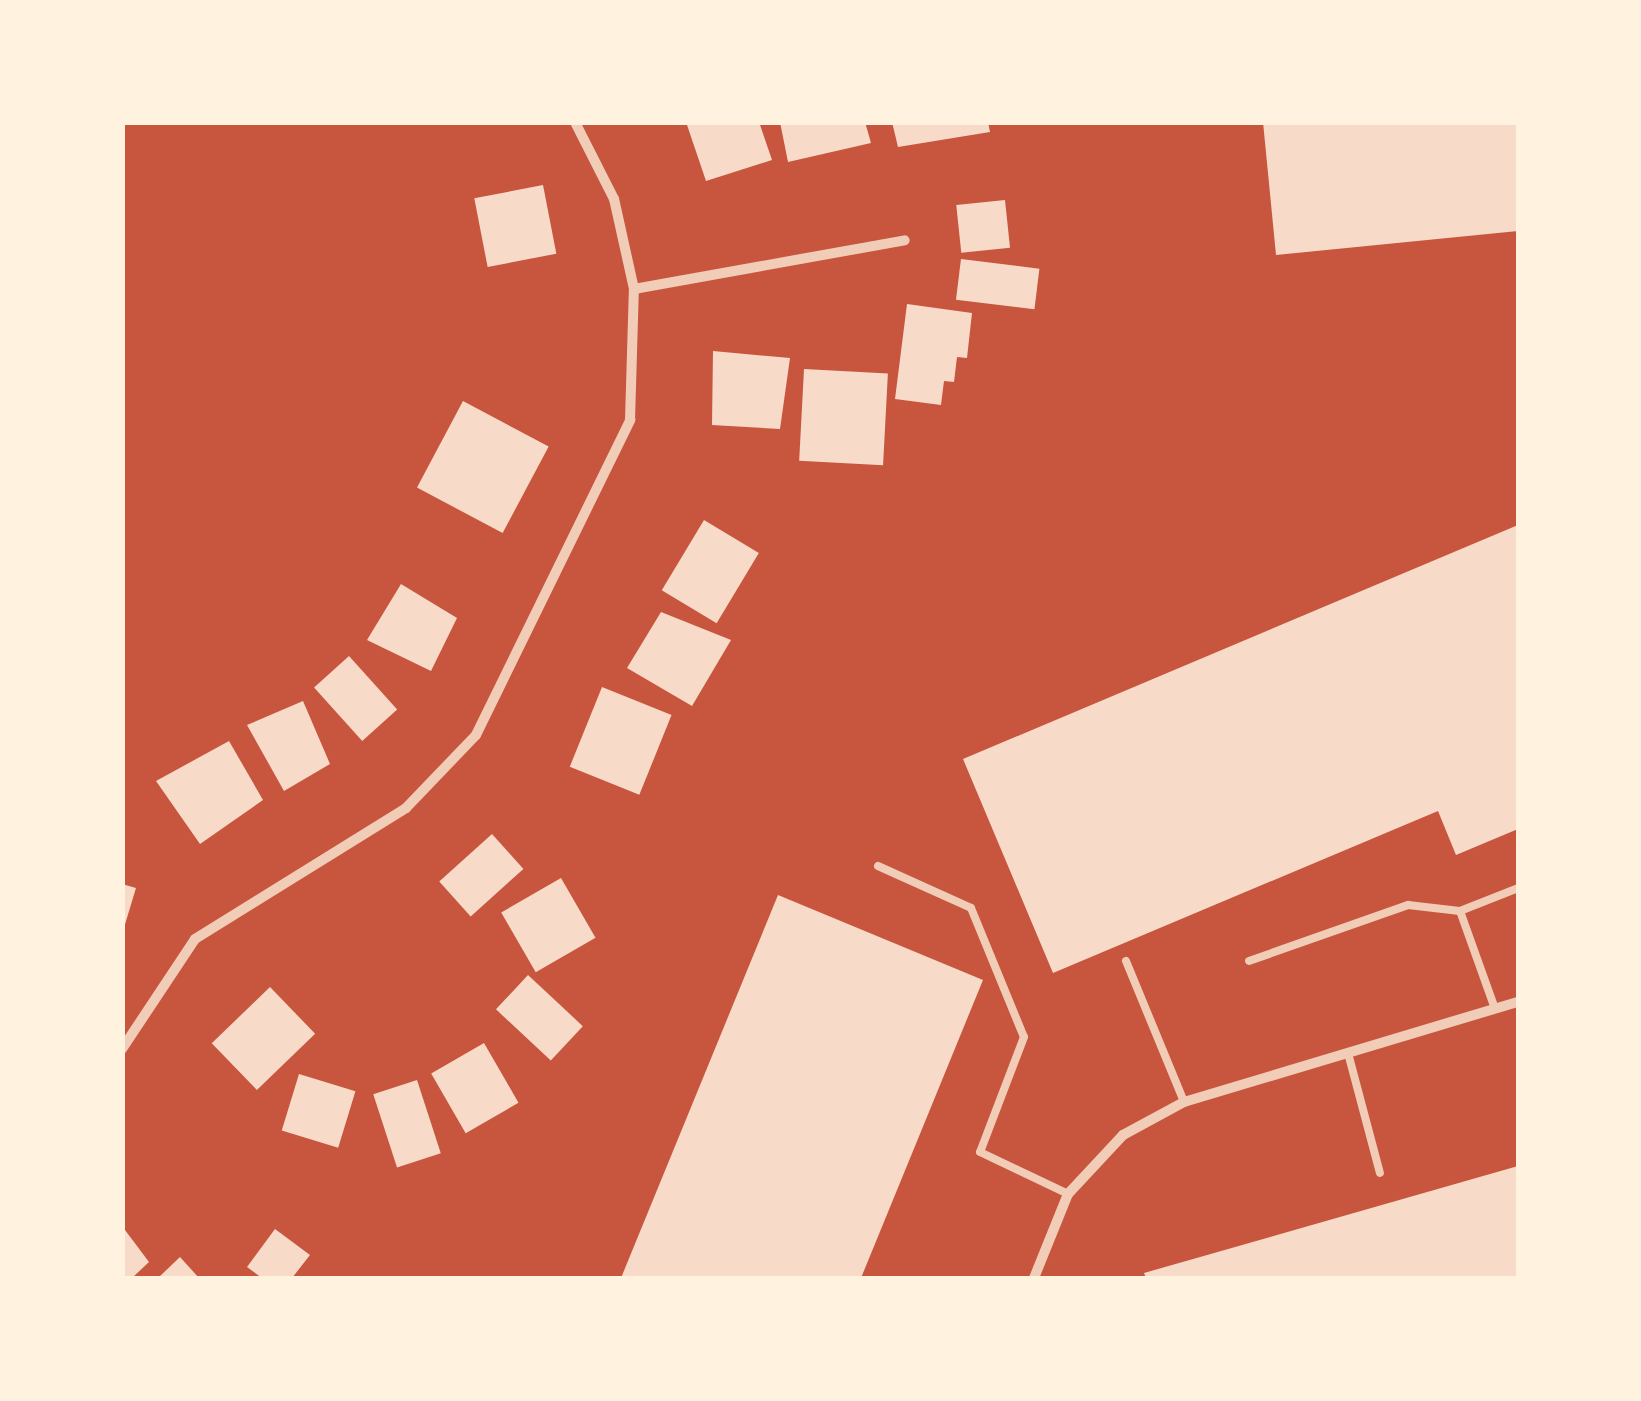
<!DOCTYPE html>
<style>
body{margin:0}
#map{position:relative;width:1641px;height:1401px;overflow:hidden;background:#c8553d;font-family:"Open Sans",sans-serif}
div>[style]{position:absolute}
.building>*{inset:0;background:#f7dbc8;transform-origin:0 0}
.service>*{height:8px;margin:-4px;padding:0 4px;transform-origin:4px;border-radius:4px;background:#f1ccb7}
.minor>*{height:10px;margin:-5px;padding:0 5px;transform-origin:5px;border-radius:5px;background:#f1ccb7}
span{translate:-50% -50%;white-space:nowrap;text-align:center;line-height:1.15;-webkit-text-stroke:8px #fff3e0;paint-order:stroke}
.frame{position:absolute;inset:0;border:125px solid #fff3e0;pointer-events:none}
</style>
<div id="map">
<div class="building">
<div style="clip-path:polygon(686px 122px,759px 122px,772px 160px,706px 181px)"></div>
<div style="clip-path:polygon(780px 122px,865px 122px,871px 143px,788px 162px)"></div>
<div style="clip-path:polygon(892px 122px,988px 122px,990px 132px,898px 147px)"></div>
<div style="clip-path:polygon(1263px 122px,1518px 122px,1518px 231px,1276px 255px)"></div>
<div style="left:543px;top:185px;width:70px;height:70px;rotate:79deg"></div>
<div style="left:1005px;top:200px;width:48px;height:49px;rotate:84deg"></div>
<div style="left:961px;top:259px;width:79px;height:41px;rotate:7deg"></div>
<div style="clip-path:polygon(907px 304px,972px 313px,967px 358px,957px 357px,954px 382px,944px 381px,941px 405px,895px 399px)"></div>
<div style="clip-path:polygon(713px 351px,790px 358px,780px 429px,712px 425px)"></div>
<div style="left:804px;top:369px;width:84px;height:92px;rotate:3deg"></div>
<div style="left:463px;top:401px;width:97px;height:98px;rotate:28deg"></div>
<div style="left:704px;top:520px;width:64px;height:82px;rotate:31deg"></div>
<div style="clip-path:polygon(1518px 525px,1518px 829px,1456px 855px,1438px 811px,1053px 973px,963px 759px)"></div>
<div style="clip-path:polygon(401px 584px,457px 618px,431px 671px,367px 640px)"></div>
<div style="clip-path:polygon(661px 612px,731px 640px,692px 706px,627px 668px)"></div>
<div style="left:349px;top:656px;width:72px;height:47px;rotate:48deg"></div>
<div style="left:602px;top:687px;width:75px;height:86px;rotate:22deg"></div>
<div style="clip-path:polygon(303px 701px,330px 764px,284px 791px,247px 725px)"></div>
<div style="clip-path:polygon(229px 741px,263px 800px,200px 844px,156px 781px)"></div>
<div style="left:492px;top:834px;width:47px;height:71px;rotate:48deg"></div>
<div style="left:561px;top:878px;width:69px;height:69px;rotate:60deg"></div>
<div style="clip-path:polygon(122px 884px,136px 888px,123px 931px,122px 930px)"></div>
<div style="clip-path:polygon(778px 895px,983px 980px,861px 1278px,621px 1278px)"></div>
<div style="left:528px;top:975px;width:75px;height:47px;rotate:43deg"></div>
<div style="left:270px;top:987px;width:65px;height:81px;rotate:46deg"></div>
<div style="left:484px;top:1043px;width:69px;height:61px;rotate:60deg"></div>
<div style="left:299px;top:1074px;width:59px;height:59px;rotate:17deg"></div>
<div style="left:417px;top:1080px;width:77px;height:46px;rotate:72deg"></div>
<div style="clip-path:polygon(1518px 1166px,1518px 1278px,1146px 1278px,1144px 1273px)"></div>
<div style="clip-path:polygon(122px 1226px,149px 1262px,132px 1278px,122px 1278px)"></div>
<div style="clip-path:polygon(275px 1229px,310px 1255px,292px 1278px,262px 1278px,247px 1267px)"></div>
<div style="clip-path:polygon(180px 1257px,199px 1278px,158px 1278px)"></div>
</div>
<div class="service">
<div style="left:878px;top:866px;width:102px;rotate:24.3deg"></div>
<div style="left:971px;top:908px;width:139px;rotate:67.7deg"></div>
<div style="left:1024px;top:1037px;width:123px;rotate:110.9deg"></div>
<div style="left:980px;top:1152px;width:98px;rotate:25.5deg"></div>
<div style="left:1460px;top:911px;width:104px;rotate:70.3deg"></div>
<div style="left:1126px;top:961px;width:152px;rotate:67.6deg"></div>
<div style="left:1249px;top:961px;width:169px;rotate:-19.4deg"></div>
<div style="left:1408px;top:905px;width:52px;rotate:6.6deg"></div>
<div style="left:1460px;top:911px;width:62px;rotate:-21.6deg"></div>
<div style="left:1348px;top:1053px;width:124px;rotate:75.1deg"></div>
</div>
<div class="minor">
<div style="left:634px;top:289px;width:275px;rotate:-10.2deg"></div>
<div style="left:122px;top:1049px;width:132px;rotate:-56.4deg"></div>
<div style="left:195px;top:939px;width:248px;rotate:-31.8deg"></div>
<div style="left:406px;top:808px;width:101px;rotate:-46.2deg"></div>
<div style="left:476px;top:735px;width:351px;rotate:-63.9deg"></div>
<div style="left:630px;top:420px;width:131px;rotate:-88.3deg"></div>
<div style="left:634px;top:289px;width:92px;rotate:-102.5deg"></div>
<div style="left:614px;top:199px;width:86px;rotate:-116.9deg"></div>
<div style="left:1034px;top:1278px;width:91px;rotate:-68deg"></div>
<div style="left:1068px;top:1194px;width:81px;rotate:-47deg"></div>
<div style="left:1123px;top:1135px;width:69px;rotate:-28.4deg"></div>
<div style="left:1184px;top:1102px;width:349px;rotate:-16.7deg"></div>
</div>
<div class="frame"></div>
</div>
